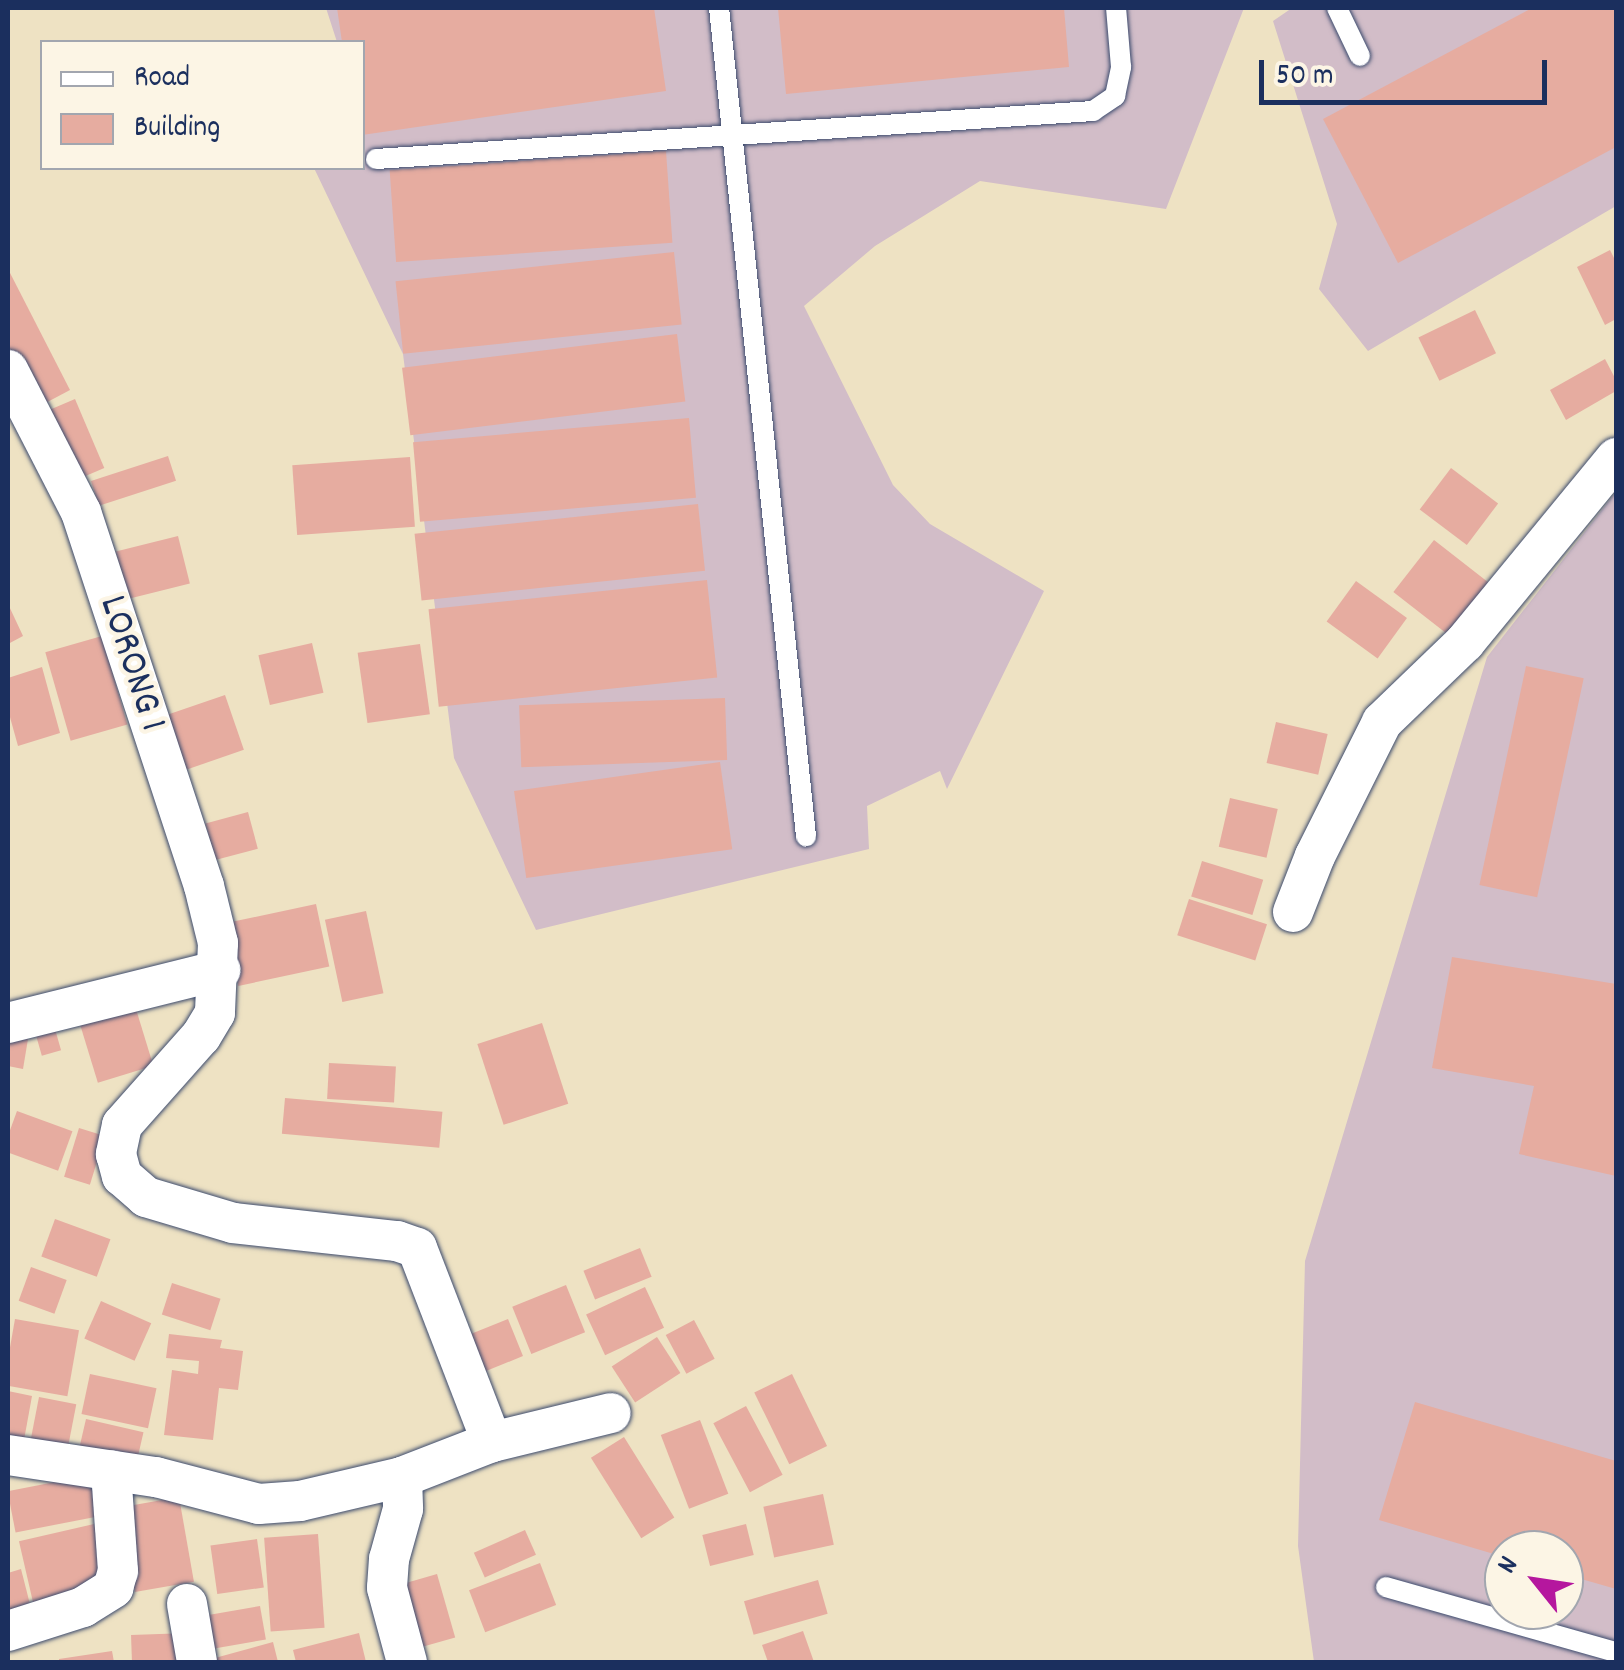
<!DOCTYPE html>
<style>
body{margin:0}
#map{position:relative;width:1624px;height:1670px;overflow:hidden;background:#eee2c3;font-family:Dekko,sans-serif}
div>[style]{position:absolute}
.industrial>*{inset:0;background:#d2bdc8}
.building>*{inset:0;background:#e6aca0;transform-origin:0 0}
.roads{filter:drop-shadow(0 0 2px #3b4a6d) drop-shadow(0 0 2px #3b4a6d)}
.service>*{height:20px;margin:-10px;padding:0 10px;transform-origin:10px;border-radius:10px;background:#fff}
.minor>*{height:40px;margin:-20px;padding:0 20px;transform-origin:20px;border-radius:20px;background:#fff}
span{translate:-50% -50%;white-space:nowrap;text-align:center;line-height:1.15;-webkit-text-stroke:9px #fcf5e5;paint-order:stroke}
.street-label{font-size:40px;color:#1b2f5e}
.frame{position:absolute;inset:0;border:10px solid #1b2f5e;pointer-events:none}
.legend{position:absolute;left:40px;top:40px;width:325px;height:130px;box-sizing:border-box;background:#fcf5e5;border:2px solid #a2a6af;margin:0;padding:12px 18px;list-style:none;font-size:30px;color:#1b2f5e}
.legend li{display:flex;align-items:center;gap:20px;height:50px}
.legend b{width:50px;border:2px solid #a2a6af}
.north{position:absolute;left:1484px;top:1530px;width:100px;height:100px;box-sizing:border-box;background:#fcf5e5;border:2px solid #a2a6af;border-radius:50%;rotate:300deg;font-size:28px;font-weight:700;line-height:40px;text-align:center;color:#1b2f5e}
.north::after{content:'';display:block;margin:auto;width:35px;height:45px;background:#b5179e;clip-path:polygon(50% 0,100% 100%,50% 72%,0 100%)}
.scale{position:absolute;left:1259px;top:60px;width:288px;height:45px;box-sizing:border-box;border:5px solid #1b2f5e;border-top:0;padding-left:12px;font-size:30px;line-height:35px;white-space:nowrap;color:#1b2f5e;-webkit-text-stroke:8px #fcf5e5;paint-order:stroke}
</style>
<div id="map">
<div class="industrial">
<div style="clip-path:polygon(326px 8px,1244px 8px,1166px 209px,980px 181px,875px 246px,804px 306px,893px 485px,930px 524px,1044px 591px,947px 789px,940px 771px,867px 806px,869px 849px,536px 930px,454px 758px,403px 354px,314px 168px,362px 168px,362px 42px,337px 42px)"></div>
<div style="clip-path:polygon(1292px 8px,1616px 8px,1616px 206px,1368px 351px,1319px 289px,1337px 224px,1273px 21px)"></div>
<div style="clip-path:polygon(evenodd,1616px 492px,1616px 1662px,1314px 1662px,1298px 1546px,1305px 1261px,1487px 657px,1616px 492px,1504px 1550px,1564px 1550px,1564px 1610px,1504px 1610px,1504px 1550px)"></div>
</div>
<div class="building">
<div style="clip-path:polygon(337px 8px,654px 8px,666px 91px,362px 135px,362px 42px,342px 42px)"></div>
<div style="clip-path:polygon(778px 8px,1064px 8px,1069px 67px,786px 94px)"></div>
<div style="clip-path:polygon(1532px 8px,1616px 8px,1616px 147px,1398px 263px,1323px 119px)"></div>
<div style="left:666px;top:151px;width:92px;height:277px;rotate:86deg"></div>
<div style="clip-path:polygon(1610px 250px,1616px 262px,1616px 319px,1605px 325px,1577px 267px)"></div>
<div style="left:674px;top:252px;width:73px;height:280px;rotate:84deg"></div>
<div style="clip-path:polygon(8px 269px,70px 390px,38px 407px,8px 347px)"></div>
<div style="left:1475px;top:310px;width:48px;height:63px;rotate:64deg"></div>
<div style="left:677px;top:334px;width:68px;height:277px;rotate:83deg"></div>
<div style="clip-path:polygon(1605px 359px,1616px 380px,1616px 391px,1566px 420px,1550px 390px)"></div>
<div style="left:75px;top:399px;width:75px;height:35px;rotate:67deg"></div>
<div style="left:689px;top:418px;width:80px;height:277px;rotate:85deg"></div>
<div style="left:168px;top:456px;width:26px;height:81px;rotate:72deg"></div>
<div style="left:410px;top:457px;width:70px;height:118px;rotate:86deg"></div>
<div style="left:1451px;top:468px;width:59px;height:52px;rotate:37deg"></div>
<div style="left:698px;top:504px;width:67px;height:285px;rotate:84deg"></div>
<div style="left:178px;top:536px;width:49px;height:64px;rotate:76deg"></div>
<div style="left:1434px;top:540px;width:72px;height:66px;rotate:38deg"></div>
<div style="left:707px;top:580px;width:98px;height:280px;rotate:84deg"></div>
<div style="left:1356px;top:581px;width:63px;height:50px;rotate:36deg"></div>
<div style="clip-path:polygon(8px 604px,23px 636px,8px 644px)"></div>
<div style="left:102px;top:636px;width:92px;height:59px;rotate:74deg"></div>
<div style="left:312px;top:643px;width:51px;height:55px;rotate:77deg"></div>
<div style="left:420px;top:644px;width:71px;height:63px;rotate:82deg"></div>
<div style="left:1526px;top:666px;width:59px;height:224px;rotate:12deg"></div>
<div style="clip-path:polygon(42px 667px,60px 733px,18px 746px,8px 710px,8px 678px)"></div>
<div style="left:225px;top:695px;width:58px;height:61px;rotate:71deg"></div>
<div style="left:725px;top:698px;width:62px;height:206px;rotate:88deg"></div>
<div style="left:1276px;top:722px;width:53px;height:42px;rotate:13deg"></div>
<div style="left:720px;top:762px;width:88px;height:208px;rotate:82deg"></div>
<div style="left:1230px;top:798px;width:49px;height:50px;rotate:13deg"></div>
<div style="left:248px;top:812px;width:38px;height:44px;rotate:75deg"></div>
<div style="left:1202px;top:861px;width:64px;height:37px;rotate:17deg"></div>
<div style="left:1189px;top:899px;width:82px;height:38px;rotate:18deg"></div>
<div style="left:316px;top:904px;width:64px;height:93px;rotate:78deg"></div>
<div style="left:366px;top:911px;width:84px;height:42px;rotate:78deg"></div>
<div style="clip-path:polygon(1452px 957px,1616px 984px,1616px 1176px,1519px 1154px,1534px 1086px,1432px 1068px)"></div>
<div style="left:132px;top:996px;width:73px;height:58px;rotate:73deg"></div>
<div style="left:542px;top:1023px;width:85px;height:68px;rotate:72deg"></div>
<div style="left:55px;top:1029px;width:22px;height:20px;rotate:74deg"></div>
<div style="clip-path:polygon(8px 1030px,29px 1033px,23px 1069px,8px 1066px)"></div>
<div style="left:329px;top:1063px;width:67px;height:36px;rotate:3deg"></div>
<div style="left:285px;top:1098px;width:158px;height:36px;rotate:5deg"></div>
<div style="left:17px;top:1111px;width:59px;height:42px;rotate:20deg"></div>
<div style="left:79px;top:1128px;width:27px;height:51px;rotate:17deg"></div>
<div style="left:55px;top:1219px;width:59px;height:40px;rotate:20deg"></div>
<div style="left:640px;top:1248px;width:31px;height:61px;rotate:68deg"></div>
<div style="left:31px;top:1267px;width:38px;height:36px;rotate:20deg"></div>
<div style="left:172px;top:1283px;width:51px;height:33px;rotate:18deg"></div>
<div style="left:566px;top:1285px;width:51px;height:58px;rotate:68deg"></div>
<div style="left:645px;top:1287px;width:45px;height:65px;rotate:65deg"></div>
<div style="left:101px;top:1301px;width:55px;height:41px;rotate:24deg"></div>
<div style="left:15px;top:1319px;width:65px;height:67px;rotate:10deg"></div>
<div style="left:508px;top:1319px;width:40px;height:57px;rotate:68deg"></div>
<div style="left:694px;top:1320px;width:44px;height:32px;rotate:62deg"></div>
<div style="clip-path:polygon(169px 1334px,222px 1340px,220px 1348px,243px 1351px,238px 1390px,219px 1388px,213px 1440px,164px 1435px,172px 1370px,198px 1374px,199px 1361px,166px 1358px)"></div>
<div style="left:657px;top:1337px;width:43px;height:54px;rotate:57deg"></div>
<div style="left:90px;top:1374px;width:68px;height:41px;rotate:12deg"></div>
<div style="left:792px;top:1374px;width:80px;height:42px;rotate:64deg"></div>
<div style="clip-path:polygon(8px 1391px,32px 1396px,22px 1451px,8px 1449px)"></div>
<div style="left:39px;top:1397px;width:38px;height:57px;rotate:11deg"></div>
<div style="clip-path:polygon(1415px 1402px,1616px 1461px,1616px 1589px,1564px 1574px,1564px 1550px,1504px 1550px,1504px 1557px,1379px 1520px)"></div>
<div style="left:746px;top:1406px;width:78px;height:37px;rotate:62deg"></div>
<div style="left:86px;top:1419px;width:59px;height:38px;rotate:13deg"></div>
<div style="left:700px;top:1420px;width:79px;height:42px;rotate:69deg"></div>
<div style="left:624px;top:1437px;width:95px;height:39px;rotate:58deg"></div>
<div style="left:91px;top:1475px;width:42px;height:85px;rotate:79deg"></div>
<div style="left:823px;top:1494px;width:52px;height:61px;rotate:78deg"></div>
<div style="left:179px;top:1497px;width:86px;height:60px;rotate:80deg"></div>
<div style="left:94px;top:1524px;width:65px;height:77px;rotate:77deg"></div>
<div style="left:746px;top:1524px;width:32px;height:45px;rotate:76deg"></div>
<div style="left:525px;top:1530px;width:27px;height:56px;rotate:66deg"></div>
<div style="left:318px;top:1534px;width:94px;height:54px;rotate:86deg"></div>
<div style="left:257px;top:1539px;width:49px;height:47px;rotate:82deg"></div>
<div style="left:540px;top:1563px;width:45px;height:76px;rotate:69deg"></div>
<div style="clip-path:polygon(21px 1569px,34px 1620px,8px 1627px,8px 1573px)"></div>
<div style="left:437px;top:1574px;width:66px;height:45px;rotate:74deg"></div>
<div style="left:818px;top:1580px;width:35px;height:77px;rotate:74deg"></div>
<div style="left:260px;top:1606px;width:34px;height:64px;rotate:80deg"></div>
<div style="clip-path:polygon(803px 1631px,814px 1662px,768px 1662px,762px 1645px)"></div>
<div style="left:188px;top:1633px;width:29px;height:57px;rotate:88deg"></div>
<div style="clip-path:polygon(359px 1633px,366px 1662px,296px 1662px,293px 1650px)"></div>
<div style="clip-path:polygon(273px 1642px,278px 1662px,204px 1662px,204px 1661px)"></div>
<div style="clip-path:polygon(112px 1651px,114px 1662px,59px 1662px,59px 1659px)"></div>
</div>
<div class="roads">
<div class="service">
<div style="left:719px;top:8px;width:833px;rotate:84deg"></div>
<div style="left:1337px;top:8px;width:53px;rotate:64.4deg"></div>
<div style="left:376px;top:159px;width:719px;rotate:-3.83deg"></div>
<div style="left:1093px;top:111px;width:27px;rotate:-34deg"></div>
<div style="left:1115px;top:96px;width:30px;rotate:-78deg"></div>
<div style="left:1121px;top:67px;width:59px;rotate:-94.8deg"></div>
<div style="left:1386px;top:1587px;width:239px;rotate:15.8deg"></div>
</div>
<div class="minor">
<div style="left:8px;top:370px;width:160px;rotate:62.8deg"></div>
<div style="left:81px;top:512px;width:394px;rotate:71.8deg"></div>
<div style="left:204px;top:886px;width:59px;rotate:76.2deg"></div>
<div style="left:218px;top:943px;width:70px;rotate:92.5deg"></div>
<div style="left:215px;top:1013px;width:27px;rotate:121deg"></div>
<div style="left:201px;top:1036px;width:119px;rotate:131.6deg"></div>
<div style="left:122px;top:1125px;width:30px;rotate:102deg"></div>
<div style="left:116px;top:1154px;width:23px;rotate:75deg"></div>
<div style="left:122px;top:1176px;width:32px;rotate:41deg"></div>
<div style="left:146px;top:1197px;width:91px;rotate:16.6deg"></div>
<div style="left:233px;top:1223px;width:165px;rotate:6.3deg"></div>
<div style="left:397px;top:1241px;width:21px;rotate:19deg"></div>
<div style="left:417px;top:1248px;width:208px;rotate:68.9deg"></div>
<div style="left:1293px;top:912px;width:60px;rotate:-68.6deg"></div>
<div style="left:1315px;top:856px;width:150px;rotate:-63.4deg"></div>
<div style="left:1382px;top:722px;width:115px;rotate:-43.9deg"></div>
<div style="left:1465px;top:642px;width:238px;rotate:-50.6deg"></div>
<div style="left:8px;top:1023px;width:219px;rotate:-14deg"></div>
<div style="left:8px;top:1455px;width:150px;rotate:8.5deg"></div>
<div style="left:156px;top:1477px;width:106px;rotate:14.7deg"></div>
<div style="left:259px;top:1504px;width:41px;rotate:-4.2deg"></div>
<div style="left:300px;top:1501px;width:105px;rotate:-13.2deg"></div>
<div style="left:402px;top:1477px;width:97px;rotate:-21.3deg"></div>
<div style="left:492px;top:1442px;width:122px;rotate:-13.7deg"></div>
<div style="left:402px;top:1477px;width:32px;rotate:88deg"></div>
<div style="left:403px;top:1509px;width:52px;rotate:105.6deg"></div>
<div style="left:389px;top:1559px;width:29px;rotate:94deg"></div>
<div style="left:387px;top:1588px;width:77px;rotate:74.9deg"></div>
<div style="left:187px;top:1604px;width:59px;rotate:80.2deg"></div>
<div style="left:8px;top:1631px;width:79px;rotate:-17.7deg"></div>
<div style="left:83px;top:1607px;width:36px;rotate:-32deg"></div>
<div style="left:113px;top:1588px;width:18px;rotate:-74deg"></div>
<div style="left:118px;top:1571px;width:101px;rotate:-94deg"></div>
</div>
</div>
<div class="street-label">
<span style="left:130px;top:664px;rotate:72deg">LORONG 1</span>
</div>
<div class="frame"></div>
<ul class="legend">
<li><b style="height:12px;background:#fff"></b>Road</li>
<li><b style="height:28px;background:#e6aca0"></b>Building</li>
</ul>
<div class="north">N</div>
<div class="scale">50 m</div>
</div>
